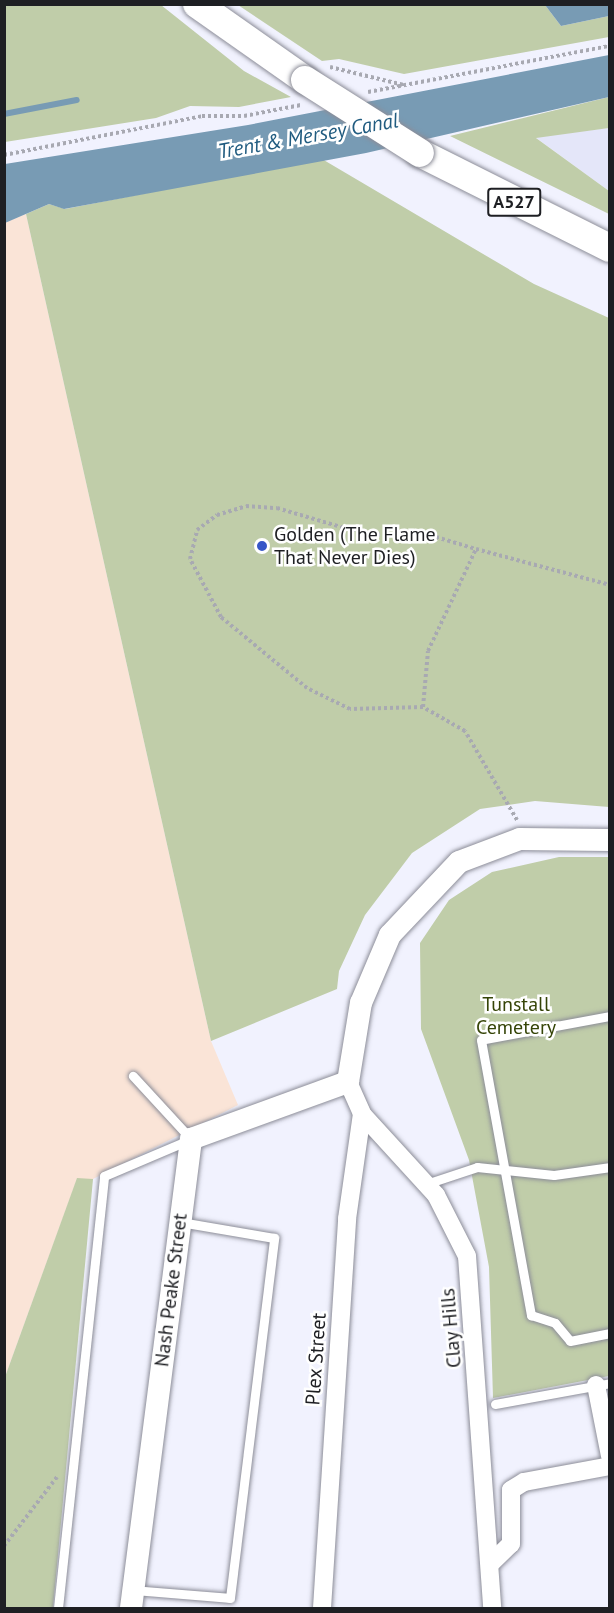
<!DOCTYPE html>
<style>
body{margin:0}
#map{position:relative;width:614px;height:1613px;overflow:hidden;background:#f1f2fe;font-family:"PT Sans",sans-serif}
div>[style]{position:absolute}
.built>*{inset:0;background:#e4e6f9}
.industrial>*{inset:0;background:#fae4d7}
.green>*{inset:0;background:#c0cda9}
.water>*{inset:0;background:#789bb4}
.stream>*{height:6px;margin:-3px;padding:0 3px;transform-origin:3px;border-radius:3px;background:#789bb4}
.path>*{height:4px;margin-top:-2px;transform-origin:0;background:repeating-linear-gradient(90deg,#a8a9b2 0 3px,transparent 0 6px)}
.roads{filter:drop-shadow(0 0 2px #8c8d98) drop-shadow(0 0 2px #8c8d98)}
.service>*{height:9px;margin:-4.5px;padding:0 4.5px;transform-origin:4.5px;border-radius:4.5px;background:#fff}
.minor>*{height:18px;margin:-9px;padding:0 9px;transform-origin:9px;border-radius:9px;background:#fff}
.tertiary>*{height:22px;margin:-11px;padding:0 11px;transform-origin:11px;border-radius:11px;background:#fff}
.primary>*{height:28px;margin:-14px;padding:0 14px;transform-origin:14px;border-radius:14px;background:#fff}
.bridges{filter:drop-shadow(0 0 2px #8c8d98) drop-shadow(0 0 2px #8c8d98)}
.primary-bridge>*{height:28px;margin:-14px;padding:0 14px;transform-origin:14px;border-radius:14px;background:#fff}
.dots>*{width:16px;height:16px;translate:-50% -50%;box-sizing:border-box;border:3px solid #fff;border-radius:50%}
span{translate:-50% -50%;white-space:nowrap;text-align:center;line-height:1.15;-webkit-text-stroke:5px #fff;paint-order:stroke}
.shield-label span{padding:2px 4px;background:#fff;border:2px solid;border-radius:4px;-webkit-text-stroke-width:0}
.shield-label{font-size:18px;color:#1e1f23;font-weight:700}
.poi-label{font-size:20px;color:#1e1f23}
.left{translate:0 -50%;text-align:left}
.park-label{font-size:20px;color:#354407}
.street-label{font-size:20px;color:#1e1f23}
.water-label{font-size:21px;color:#215c80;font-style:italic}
.frame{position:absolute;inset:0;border:6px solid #1e1f23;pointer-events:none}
</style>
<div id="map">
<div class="built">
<div style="clip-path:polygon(609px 128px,609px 191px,535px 137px)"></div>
</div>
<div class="industrial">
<div style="clip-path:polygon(26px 214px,211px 1041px,238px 1105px,93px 1179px,77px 1179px,5px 1377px,4px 223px)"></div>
</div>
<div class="green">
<div style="clip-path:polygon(5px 4px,161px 5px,244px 71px,291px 97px,239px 107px,190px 106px,156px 118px,5px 142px)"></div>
<div style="clip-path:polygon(481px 4px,545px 5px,561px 26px,609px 16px,609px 37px,404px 74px,339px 59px,322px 61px,238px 5px)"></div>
<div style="clip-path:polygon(609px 97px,609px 128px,536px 138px,609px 191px,609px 214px,450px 136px)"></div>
<div style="clip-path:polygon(322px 159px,534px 284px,609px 318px,609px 807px,535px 801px,480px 809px,412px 853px,365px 915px,339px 971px,337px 989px,211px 1041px,26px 214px,49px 204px,65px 209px)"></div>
<div style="clip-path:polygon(559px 857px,609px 857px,609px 1376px,493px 1398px,489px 1267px,469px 1160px,421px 1029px,420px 943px,449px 900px,492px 872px)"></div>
<div style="clip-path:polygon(77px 1178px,93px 1179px,53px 1608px,5px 1608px,5px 1377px)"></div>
</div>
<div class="water">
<div style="clip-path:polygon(545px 5px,609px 5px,609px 16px,561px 26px)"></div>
<div style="clip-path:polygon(609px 55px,609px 97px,366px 153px,64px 209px,49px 204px,5px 223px,5px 164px,248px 125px)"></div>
</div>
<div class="stream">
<div style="left:4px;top:114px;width:74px;rotate:-10.9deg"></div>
</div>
<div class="path">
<div style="left:330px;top:67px;width:76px;rotate:13.7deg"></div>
<div style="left:368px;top:92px;width:246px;rotate:-10.8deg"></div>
<div style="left:4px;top:155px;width:202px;rotate:-11.1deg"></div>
<div style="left:202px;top:116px;width:42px"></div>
<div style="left:244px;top:116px;width:58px;rotate:-10.9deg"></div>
<div style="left:423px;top:707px;width:73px;rotate:178.4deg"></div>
<div style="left:350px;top:709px;width:48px;rotate:-154deg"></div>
<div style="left:307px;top:688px;width:112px;rotate:-140.5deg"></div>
<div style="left:221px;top:617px;width:66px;rotate:-118.1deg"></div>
<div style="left:190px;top:559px;width:30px;rotate:-76deg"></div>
<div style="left:197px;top:530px;width:25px;rotate:-37deg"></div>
<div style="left:217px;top:515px;width:30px;rotate:-17deg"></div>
<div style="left:246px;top:506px;width:31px;rotate:4deg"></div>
<div style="left:277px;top:508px;width:92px;rotate:16.5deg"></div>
<div style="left:365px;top:534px;width:71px;rotate:2.4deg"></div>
<div style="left:436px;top:537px;width:42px;rotate:16.7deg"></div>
<div style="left:517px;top:820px;width:103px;rotate:-120.3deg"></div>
<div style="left:465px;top:731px;width:48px;rotate:-150.3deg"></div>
<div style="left:423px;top:707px;width:56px;rotate:-84.9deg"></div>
<div style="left:428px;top:651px;width:113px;rotate:-64.8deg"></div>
<div style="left:476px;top:549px;width:139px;rotate:15deg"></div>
<div style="left:4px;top:1546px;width:87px;rotate:-52.5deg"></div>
</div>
<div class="roads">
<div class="service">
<div style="left:610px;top:1016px;width:131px;rotate:169.5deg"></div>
<div style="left:481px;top:1040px;width:280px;rotate:79.7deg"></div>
<div style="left:531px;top:1315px;width:25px;rotate:18deg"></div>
<div style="left:555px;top:1323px;width:23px;rotate:50deg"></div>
<div style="left:570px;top:1341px;width:41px;rotate:-11.3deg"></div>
<div style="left:426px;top:1184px;width:54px;rotate:-18.4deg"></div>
<div style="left:477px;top:1167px;width:77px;rotate:5.9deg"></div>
<div style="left:554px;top:1175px;width:57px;rotate:-8.1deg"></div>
<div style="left:495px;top:1404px;width:117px;rotate:-10.3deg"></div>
<div style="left:133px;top:1590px;width:97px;rotate:4.7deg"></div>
<div style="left:230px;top:1598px;width:363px;rotate:-83deg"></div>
<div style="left:274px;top:1238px;width:95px;rotate:-170.3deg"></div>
<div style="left:58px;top:1608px;width:434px;rotate:-83.9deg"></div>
<div style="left:104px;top:1176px;width:95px;rotate:-23deg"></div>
<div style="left:191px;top:1139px;width:86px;rotate:-132.6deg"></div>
</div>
<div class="minor">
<div style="left:348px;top:1082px;width:35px;rotate:66deg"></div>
<div style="left:362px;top:1114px;width:110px;rotate:47.6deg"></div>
<div style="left:436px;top:1195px;width:68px;rotate:63.1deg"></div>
<div style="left:467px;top:1256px;width:353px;rotate:85.9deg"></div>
<div style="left:596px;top:1385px;width:72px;rotate:78.8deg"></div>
<div style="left:490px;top:1564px;width:29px;rotate:-44deg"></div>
<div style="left:511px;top:1544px;width:54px;rotate:-90deg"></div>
<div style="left:511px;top:1490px;width:15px;rotate:-32deg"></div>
<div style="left:524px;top:1482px;width:87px;rotate:-10.5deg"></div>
<div style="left:322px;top:1608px;width:390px;rotate:-86.3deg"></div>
<div style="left:347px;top:1219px;width:106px;rotate:-81.9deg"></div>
</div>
<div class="tertiary">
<div style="left:131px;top:1608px;width:473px;rotate:-82.7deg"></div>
<div style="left:191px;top:1139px;width:167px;rotate:-20deg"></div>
<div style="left:348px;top:1082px;width:80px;rotate:-80.7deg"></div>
<div style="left:361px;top:1003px;width:74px;rotate:-66.9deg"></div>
<div style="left:390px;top:935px;width:100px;rotate:-46.6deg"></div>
<div style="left:459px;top:862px;width:65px;rotate:-20.7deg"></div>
<div style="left:520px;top:839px;width:90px;rotate:0.6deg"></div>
</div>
<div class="primary">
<div style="left:197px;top:4px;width:132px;rotate:35.1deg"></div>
<div style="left:420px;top:153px;width:212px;rotate:26.6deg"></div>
</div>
</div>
<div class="bridges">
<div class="primary-bridge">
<div style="left:305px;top:80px;width:136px;rotate:32.4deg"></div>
</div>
</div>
<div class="dots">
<div style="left:262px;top:546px;background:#3656c7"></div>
</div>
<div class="shield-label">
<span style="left:514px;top:202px">A527</span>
</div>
<div class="poi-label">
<span class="left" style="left:274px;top:546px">Golden (The Flame<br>That Never Dies)</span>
</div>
<div class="park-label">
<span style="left:516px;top:1016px">Tunstall<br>Cemetery</span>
</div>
<div class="street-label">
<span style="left:171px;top:1290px;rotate:-83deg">Nash Peake Street</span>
<span style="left:451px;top:1328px;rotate:-95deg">Clay Hills</span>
<span style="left:316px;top:1359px;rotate:-86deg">Plex Street</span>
</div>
<div class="water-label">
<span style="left:308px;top:136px;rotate:-10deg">Trent &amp; Mersey Canal</span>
</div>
<div class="frame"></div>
</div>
